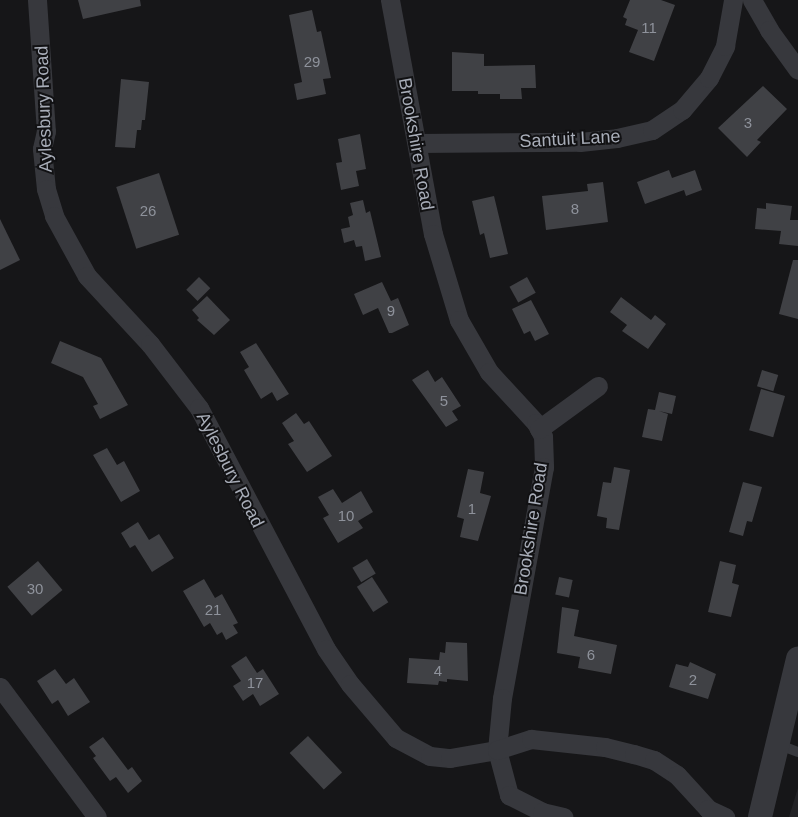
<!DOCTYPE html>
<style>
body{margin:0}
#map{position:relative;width:798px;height:817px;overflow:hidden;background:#161618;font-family:Helvetica,sans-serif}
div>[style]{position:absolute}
.built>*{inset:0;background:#222225}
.building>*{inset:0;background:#404145;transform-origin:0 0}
.service>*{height:10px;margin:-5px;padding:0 5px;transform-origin:5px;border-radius:5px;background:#37383d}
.minor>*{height:19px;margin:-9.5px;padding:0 9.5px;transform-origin:9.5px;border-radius:9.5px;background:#37383d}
.tertiary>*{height:24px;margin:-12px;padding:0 12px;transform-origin:12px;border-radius:12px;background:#37383d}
span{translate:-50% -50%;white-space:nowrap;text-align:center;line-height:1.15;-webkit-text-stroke:4px #111113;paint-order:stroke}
.number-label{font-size:15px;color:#8e929b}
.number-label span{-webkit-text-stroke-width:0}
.street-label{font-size:18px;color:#a8adb8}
</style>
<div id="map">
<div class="built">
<div style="clip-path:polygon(798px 788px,798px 817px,789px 817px)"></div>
</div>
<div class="building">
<div style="clip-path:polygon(78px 0,140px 0,141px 6px,83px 19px)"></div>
<div style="clip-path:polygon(630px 0,661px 0,675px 5px,654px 61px,629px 52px,638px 30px,625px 25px,627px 19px,623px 17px)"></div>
<div style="clip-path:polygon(312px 10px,317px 32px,321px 31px,331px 78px,323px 79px,326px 94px,297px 100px,294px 84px,302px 82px,289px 15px)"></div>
<div style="clip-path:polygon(452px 52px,484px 54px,484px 66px,535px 65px,536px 88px,521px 88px,522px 99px,500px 99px,500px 94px,478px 94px,478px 91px,452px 91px)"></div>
<div style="clip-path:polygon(121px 79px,149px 82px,145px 120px,142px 120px,141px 130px,137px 130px,135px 148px,115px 147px)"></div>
<div style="clip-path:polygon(763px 86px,787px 109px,757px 140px,761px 142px,747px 157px,718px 128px)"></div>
<div style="clip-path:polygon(360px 134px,366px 169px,356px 171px,359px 186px,341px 190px,336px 163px,342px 162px,338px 139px)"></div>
<div style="clip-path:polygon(669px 170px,672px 178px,695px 170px,702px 190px,686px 196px,684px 190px,645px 204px,637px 182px)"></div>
<div style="left:159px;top:173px;width:65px;height:45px;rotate:72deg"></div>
<div style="clip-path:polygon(603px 182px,608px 222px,546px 230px,542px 196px,588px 191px,587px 184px)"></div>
<div style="clip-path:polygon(494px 196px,508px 254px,490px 258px,484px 233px,480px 235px,472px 201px)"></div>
<div style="clip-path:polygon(363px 200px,366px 213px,370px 211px,381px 257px,365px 261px,362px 246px,356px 247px,354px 240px,344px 243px,341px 229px,350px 227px,348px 217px,353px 215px,350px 203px)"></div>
<div style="clip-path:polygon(766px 203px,792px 206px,790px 220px,798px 220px,798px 246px,779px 244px,781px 231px,755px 229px,757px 208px,766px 209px)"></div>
<div style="clip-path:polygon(0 219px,20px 260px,0 270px)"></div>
<div style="clip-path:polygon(793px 260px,798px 260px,798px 319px,779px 314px)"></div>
<div style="left:199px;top:277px;width:16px;height:18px;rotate:45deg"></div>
<div style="left:527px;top:277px;width:18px;height:20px;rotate:61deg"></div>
<div style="clip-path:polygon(382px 282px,391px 301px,398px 298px,409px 325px,392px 333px,389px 333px,378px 308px,363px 315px,354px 294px)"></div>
<div style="clip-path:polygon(207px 296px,230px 320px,214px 335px,197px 320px,199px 318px,192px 310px)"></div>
<div style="clip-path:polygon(621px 297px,651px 320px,655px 315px,666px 324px,648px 349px,622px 331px,627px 325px,610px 312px)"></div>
<div style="clip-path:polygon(531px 300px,549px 334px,535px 341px,530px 331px,524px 334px,512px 309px)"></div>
<div style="clip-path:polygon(60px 341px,101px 358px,128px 405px,100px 419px,93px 406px,98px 404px,83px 377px,51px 363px)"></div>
<div style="clip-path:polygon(256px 343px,289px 394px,277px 401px,272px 392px,261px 399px,244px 370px,249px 367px,240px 352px)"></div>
<div style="clip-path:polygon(428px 370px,435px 382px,442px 377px,461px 406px,452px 411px,458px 420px,446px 427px,412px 380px)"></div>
<div style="left:762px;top:370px;width:17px;height:17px;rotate:17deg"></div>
<div style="left:761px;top:389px;width:25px;height:43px;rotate:16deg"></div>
<div style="clip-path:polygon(659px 392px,676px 396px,672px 414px,659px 411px,668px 414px,662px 441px,642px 437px,648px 409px,655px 410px)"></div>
<div style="clip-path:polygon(296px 413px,304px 424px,309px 421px,332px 456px,307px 472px,288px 444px,294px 441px,282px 423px)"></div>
<div style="clip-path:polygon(107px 448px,117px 465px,124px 461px,140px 491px,121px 502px,93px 455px)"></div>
<div style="clip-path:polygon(614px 467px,630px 470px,619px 530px,606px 528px,607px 518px,597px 516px,603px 482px,611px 483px)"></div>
<div style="clip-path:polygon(468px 469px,484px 472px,480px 493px,491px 496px,478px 541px,460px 537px,464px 519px,457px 517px)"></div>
<div style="clip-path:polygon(743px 482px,762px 487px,752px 522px,747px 521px,743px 536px,729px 532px)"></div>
<div style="clip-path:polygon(333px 489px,342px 503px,361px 491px,373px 512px,358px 521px,363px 528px,338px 543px,323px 518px,329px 515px,318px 497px)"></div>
<div style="clip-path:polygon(138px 522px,149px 540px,159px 534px,174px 558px,152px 572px,135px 545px,130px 548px,121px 533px)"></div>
<div style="left:367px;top:559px;width:17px;height:17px;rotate:59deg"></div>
<div style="left:38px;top:561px;width:38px;height:40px;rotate:50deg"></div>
<div style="clip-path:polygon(720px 561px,736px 565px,732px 583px,739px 585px,731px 617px,708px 612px)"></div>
<div style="left:372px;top:577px;width:30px;height:18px;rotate:57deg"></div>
<div style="left:559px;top:577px;width:14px;height:18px;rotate:12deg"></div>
<div style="clip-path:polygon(204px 579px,215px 598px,222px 594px,238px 623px,233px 625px,238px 633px,226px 640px,222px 632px,217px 635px,210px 623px,204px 627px,183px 591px)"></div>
<div style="clip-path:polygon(562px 607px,579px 610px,574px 636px,617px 645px,611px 674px,578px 668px,580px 657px,557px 653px)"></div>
<div style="clip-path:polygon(446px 642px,467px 643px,468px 681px,447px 679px,447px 682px,439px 681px,438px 685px,407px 683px,409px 658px,439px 660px,440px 652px,445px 653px)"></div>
<div style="clip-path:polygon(246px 656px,257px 673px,263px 669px,279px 694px,260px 706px,253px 694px,243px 701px,233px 686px,241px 681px,231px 666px)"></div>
<div style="clip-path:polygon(690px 662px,716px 674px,708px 699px,669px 687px,676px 664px,688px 667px)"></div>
<div style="clip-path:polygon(55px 669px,66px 684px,74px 678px,90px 702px,68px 716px,58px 700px,52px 704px,37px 681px)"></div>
<div style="left:308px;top:736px;width:50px;height:25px;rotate:47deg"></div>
<div style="clip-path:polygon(103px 737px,128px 770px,132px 767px,142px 781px,128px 793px,116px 777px,110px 781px,93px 758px,96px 756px,89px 747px)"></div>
</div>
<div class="service">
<div style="left:777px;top:744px;width:22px;rotate:21deg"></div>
</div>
<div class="minor">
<div style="left:37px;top:0;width:131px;rotate:86.1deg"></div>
<div style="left:46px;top:131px;width:18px;rotate:103deg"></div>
<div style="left:42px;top:149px;width:40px;rotate:84.3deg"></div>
<div style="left:46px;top:189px;width:28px;rotate:73deg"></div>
<div style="left:54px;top:216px;width:68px;rotate:61.2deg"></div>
<div style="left:87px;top:276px;width:93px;rotate:47.2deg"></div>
<div style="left:150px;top:344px;width:81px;rotate:52.6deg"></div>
<div style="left:199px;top:408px;width:272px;rotate:62.2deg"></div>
<div style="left:326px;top:649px;width:42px;rotate:55.6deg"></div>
<div style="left:350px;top:684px;width:71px;rotate:49.6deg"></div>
<div style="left:396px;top:738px;width:38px;rotate:28deg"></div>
<div style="left:430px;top:756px;width:20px;rotate:6deg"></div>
<div style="left:450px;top:758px;width:48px;rotate:-9.7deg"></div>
<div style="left:497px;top:750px;width:47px;rotate:75.1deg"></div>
<div style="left:509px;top:795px;width:37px;rotate:27deg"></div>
<div style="left:542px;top:812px;width:22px;rotate:13deg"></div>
<div style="left:390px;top:0;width:238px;rotate:79.6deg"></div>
<div style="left:433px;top:234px;width:90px;rotate:73.2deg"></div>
<div style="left:459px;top:320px;width:60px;rotate:60deg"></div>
<div style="left:489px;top:372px;width:69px;rotate:47.3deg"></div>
<div style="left:536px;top:423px;width:15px;rotate:62deg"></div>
<div style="left:543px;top:436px;width:31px;rotate:88deg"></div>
<div style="left:544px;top:467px;width:235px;rotate:100.3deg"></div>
<div style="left:502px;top:698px;width:52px;rotate:95.5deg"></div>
<div style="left:497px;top:750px;width:36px;rotate:-18deg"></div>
<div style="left:531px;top:739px;width:74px;rotate:6.2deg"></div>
<div style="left:605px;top:747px;width:30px;rotate:14deg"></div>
<div style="left:634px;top:754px;width:21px;rotate:17deg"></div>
<div style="left:654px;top:760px;width:27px;rotate:33deg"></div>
<div style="left:677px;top:775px;width:46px;rotate:47.6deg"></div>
<div style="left:708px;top:809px;width:19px;rotate:25deg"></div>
<div style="left:752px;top:0;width:34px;rotate:60deg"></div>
<div style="left:769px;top:30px;width:49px;rotate:54.1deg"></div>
<div style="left:417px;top:143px;width:163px;rotate:-0.4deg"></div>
<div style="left:580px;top:142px;width:37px;rotate:-6deg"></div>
<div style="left:617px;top:138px;width:36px;rotate:-13deg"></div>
<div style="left:652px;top:130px;width:36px;rotate:-34deg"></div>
<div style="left:682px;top:110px;width:42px;rotate:-49.8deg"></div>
<div style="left:709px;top:78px;width:36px;rotate:-63deg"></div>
<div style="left:725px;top:46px;width:47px;rotate:-80.1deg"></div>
<div style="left:539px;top:429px;width:73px;rotate:-36.1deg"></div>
<div style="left:0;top:687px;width:162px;rotate:53.3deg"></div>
</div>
<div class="tertiary">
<div style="left:760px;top:817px;width:163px;rotate:-76.5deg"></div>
</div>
<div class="number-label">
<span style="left:649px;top:28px">11</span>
<span style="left:312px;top:62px">29</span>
<span style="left:748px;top:123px">3</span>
<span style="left:575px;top:209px">8</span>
<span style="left:148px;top:211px">26</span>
<span style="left:391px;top:311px">9</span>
<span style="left:444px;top:401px">5</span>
<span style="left:472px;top:509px">1</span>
<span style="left:346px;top:516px">10</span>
<span style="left:35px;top:589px">30</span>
<span style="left:213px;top:610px">21</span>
<span style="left:591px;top:655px">6</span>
<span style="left:438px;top:671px">4</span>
<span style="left:693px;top:680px">2</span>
<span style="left:255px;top:683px">17</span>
</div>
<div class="street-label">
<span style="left:44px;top:109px;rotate:-92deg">Aylesbury Road</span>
<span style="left:570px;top:139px;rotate:-3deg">Santuit Lane</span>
<span style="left:416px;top:144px;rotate:80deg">Brookshire Road</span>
<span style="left:230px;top:470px;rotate:63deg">Aylesbury Road</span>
<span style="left:531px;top:529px;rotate:-81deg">Brookshire Road</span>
</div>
</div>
